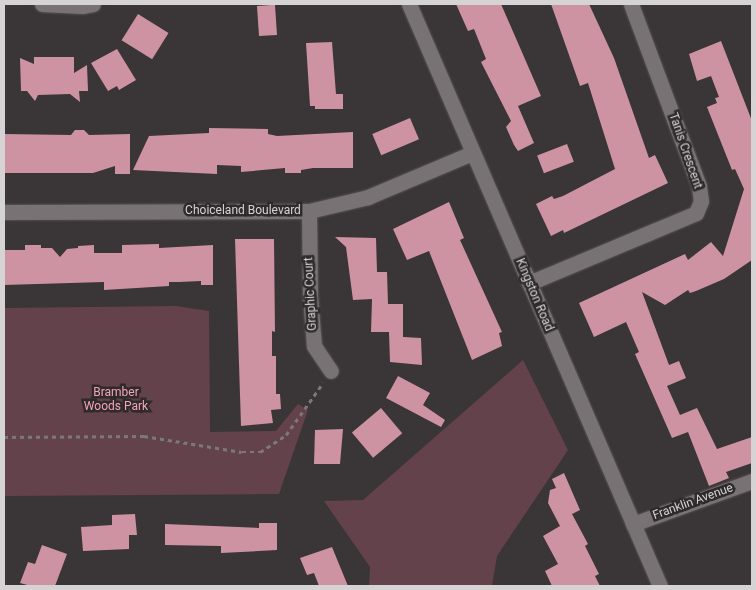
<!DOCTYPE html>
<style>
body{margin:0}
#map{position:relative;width:756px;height:590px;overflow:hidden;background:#3a3536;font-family:Roboto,sans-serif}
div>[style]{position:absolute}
.green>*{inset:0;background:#64424b}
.building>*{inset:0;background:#cd93a2;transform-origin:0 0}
.path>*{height:2.5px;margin-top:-1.25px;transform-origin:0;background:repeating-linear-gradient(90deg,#7b7878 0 4px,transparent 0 8px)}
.roads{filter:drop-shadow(0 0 1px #575354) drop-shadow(0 0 1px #575354)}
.minor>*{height:15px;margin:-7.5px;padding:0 7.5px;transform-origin:7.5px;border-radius:7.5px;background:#787274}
span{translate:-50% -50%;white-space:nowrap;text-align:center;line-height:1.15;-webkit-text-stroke:5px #2f2b2c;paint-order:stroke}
.street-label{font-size:12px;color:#d5d3d3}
.park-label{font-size:12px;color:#f6a3b9}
.frame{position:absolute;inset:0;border:5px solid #d5d3d3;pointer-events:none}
</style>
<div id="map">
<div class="green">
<div style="clip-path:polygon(176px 306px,209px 311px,210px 432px,276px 431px,298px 404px,308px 410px,279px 494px,4px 496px,4px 308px)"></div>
<div style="clip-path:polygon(523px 360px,568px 450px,497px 556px,492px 586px,369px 586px,370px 567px,324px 501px,363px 500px)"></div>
</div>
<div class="building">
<div style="clip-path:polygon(456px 4px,501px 4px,541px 96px,518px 106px,534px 143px,518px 151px,514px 145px,506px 127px,511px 121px,481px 62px,486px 59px,474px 29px,468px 31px)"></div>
<div style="clip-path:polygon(551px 4px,589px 4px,614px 58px,649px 158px,655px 155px,668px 183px,564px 233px,563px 230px,551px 236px,536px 204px,552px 196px,554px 199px,563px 196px,615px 169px,588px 83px,580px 86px)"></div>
<div style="clip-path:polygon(271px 5px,275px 5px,277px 35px,259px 36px,257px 6px)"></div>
<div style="left:138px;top:14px;width:36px;height:31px;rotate:32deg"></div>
<div style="clip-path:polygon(721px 41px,752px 121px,752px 260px,724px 279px,696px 291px,690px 293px,688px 290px,665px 305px,642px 292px,669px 365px,679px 361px,686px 378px,667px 386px,680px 415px,697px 408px,717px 449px,752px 437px,752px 463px,726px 472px,729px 478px,709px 486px,688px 432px,672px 438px,635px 354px,639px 352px,626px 322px,594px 337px,579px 303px,685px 254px,688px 260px,711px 242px,723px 256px,744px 189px,735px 169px,732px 170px,707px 107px,717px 103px,715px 98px,719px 97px,711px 76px,697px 81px,689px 54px)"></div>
<div style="clip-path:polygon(332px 42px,336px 94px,343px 94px,343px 109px,315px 109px,315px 106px,310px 106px,306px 43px)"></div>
<div style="clip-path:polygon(117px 49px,136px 80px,119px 90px,117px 86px,108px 91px,91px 63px)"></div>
<div style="clip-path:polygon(34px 57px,74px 57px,74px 73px,87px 65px,88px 91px,79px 91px,80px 102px,70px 94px,38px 95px,35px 101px,27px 91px,21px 91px,20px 58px,34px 64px)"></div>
<div style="left:410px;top:118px;width:23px;height:41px;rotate:67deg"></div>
<div style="clip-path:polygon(209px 128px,268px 129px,268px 134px,277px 136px,353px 132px,353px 168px,313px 168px,301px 170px,301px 173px,285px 173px,285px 168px,241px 172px,241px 166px,217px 165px,217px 174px,133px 170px,149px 136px,209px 133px)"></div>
<div style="clip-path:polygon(75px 130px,84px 130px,89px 135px,130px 134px,130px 174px,115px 174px,115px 166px,93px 173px,4px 173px,4px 134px,71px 135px)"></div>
<div style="left:567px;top:144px;width:19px;height:32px;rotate:69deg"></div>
<div style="clip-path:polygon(449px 202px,464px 238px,460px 240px,502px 332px,499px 333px,502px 346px,472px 360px,429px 251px,407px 260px,393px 229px)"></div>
<div style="clip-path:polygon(335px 237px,376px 238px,377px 272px,387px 272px,388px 304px,403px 304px,403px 337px,421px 338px,422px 365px,390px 362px,389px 332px,371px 332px,372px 299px,353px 300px,346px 247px)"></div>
<div style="clip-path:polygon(235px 239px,274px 239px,275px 332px,272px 331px,272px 356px,276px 356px,276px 394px,280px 394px,281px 409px,271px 410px,273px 423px,241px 426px)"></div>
<div style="clip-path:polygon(159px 244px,159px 248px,213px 245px,213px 285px,201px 285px,201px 281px,179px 282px,169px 282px,169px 286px,104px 290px,104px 282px,4px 285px,4px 250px,25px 250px,25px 245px,41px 245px,41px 248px,52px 248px,60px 257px,67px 249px,78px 248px,78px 246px,94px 245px,94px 253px,122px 253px,122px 245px)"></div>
<div style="clip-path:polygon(398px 376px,430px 393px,423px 405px,445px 420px,441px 427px,386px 398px)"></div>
<div style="left:381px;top:408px;width:33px;height:38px;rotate:50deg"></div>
<div style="clip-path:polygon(343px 429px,340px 464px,314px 464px,315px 430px)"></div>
<div style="clip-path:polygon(564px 473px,580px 510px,572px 514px,588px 544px,585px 546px,599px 574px,595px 576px,600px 586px,552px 586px,545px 571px,558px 564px,543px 536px,560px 526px,548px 503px,550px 490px,556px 488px,552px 479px)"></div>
<div style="clip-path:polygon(135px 514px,137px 535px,129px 535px,129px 549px,83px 551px,81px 527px,112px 525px,112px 515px)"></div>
<div style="clip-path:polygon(259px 523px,277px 523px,277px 550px,221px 553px,221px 546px,165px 545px,165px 524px,259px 528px)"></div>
<div style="clip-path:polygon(42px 545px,67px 554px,55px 586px,31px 586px,20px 583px,28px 562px,35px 564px)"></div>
<div style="clip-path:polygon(332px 547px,341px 569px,348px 586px,319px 586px,314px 573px,307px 575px,300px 558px)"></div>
</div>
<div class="path">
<div style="left:4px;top:437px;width:140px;rotate:-0.4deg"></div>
<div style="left:144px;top:436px;width:99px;rotate:9.3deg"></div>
<div style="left:242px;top:452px;width:18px"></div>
<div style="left:260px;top:452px;width:31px;rotate:-33deg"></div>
<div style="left:286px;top:435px;width:64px;rotate:-54.6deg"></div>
</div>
<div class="roads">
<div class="minor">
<div style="left:42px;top:4px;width:40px;rotate:2.9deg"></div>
<div style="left:82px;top:6px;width:11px;rotate:-10deg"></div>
<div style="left:409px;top:4px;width:634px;rotate:66.67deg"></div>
<div style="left:309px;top:211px;width:85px;rotate:89.3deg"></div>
<div style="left:310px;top:296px;width:50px;rotate:85.4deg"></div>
<div style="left:314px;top:346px;width:30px;rotate:56deg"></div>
<div style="left:4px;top:212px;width:305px;rotate:-0.2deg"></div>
<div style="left:309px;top:211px;width:61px;rotate:-13.3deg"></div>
<div style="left:368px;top:197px;width:113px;rotate:-22.9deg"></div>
<div style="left:529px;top:283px;width:181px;rotate:-22.7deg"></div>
<div style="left:696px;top:213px;width:13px;rotate:-67deg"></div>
<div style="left:701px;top:201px;width:15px;rotate:-98deg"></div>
<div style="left:699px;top:186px;width:194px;rotate:-110.5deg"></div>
<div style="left:633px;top:524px;width:127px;rotate:-19.9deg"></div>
</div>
</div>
<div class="street-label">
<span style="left:685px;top:151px;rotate:71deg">Tanis Crescent</span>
<span style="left:243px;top:211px">Choiceland Boulevard</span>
<span style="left:311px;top:294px;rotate:-93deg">Graphic Court</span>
<span style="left:534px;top:295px;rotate:67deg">Kingston Road</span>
<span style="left:693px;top:502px;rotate:-20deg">Franklin Avenue</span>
</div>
<div class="park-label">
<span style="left:116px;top:400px">Bramber<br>Woods Park</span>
</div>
<div class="frame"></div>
</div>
